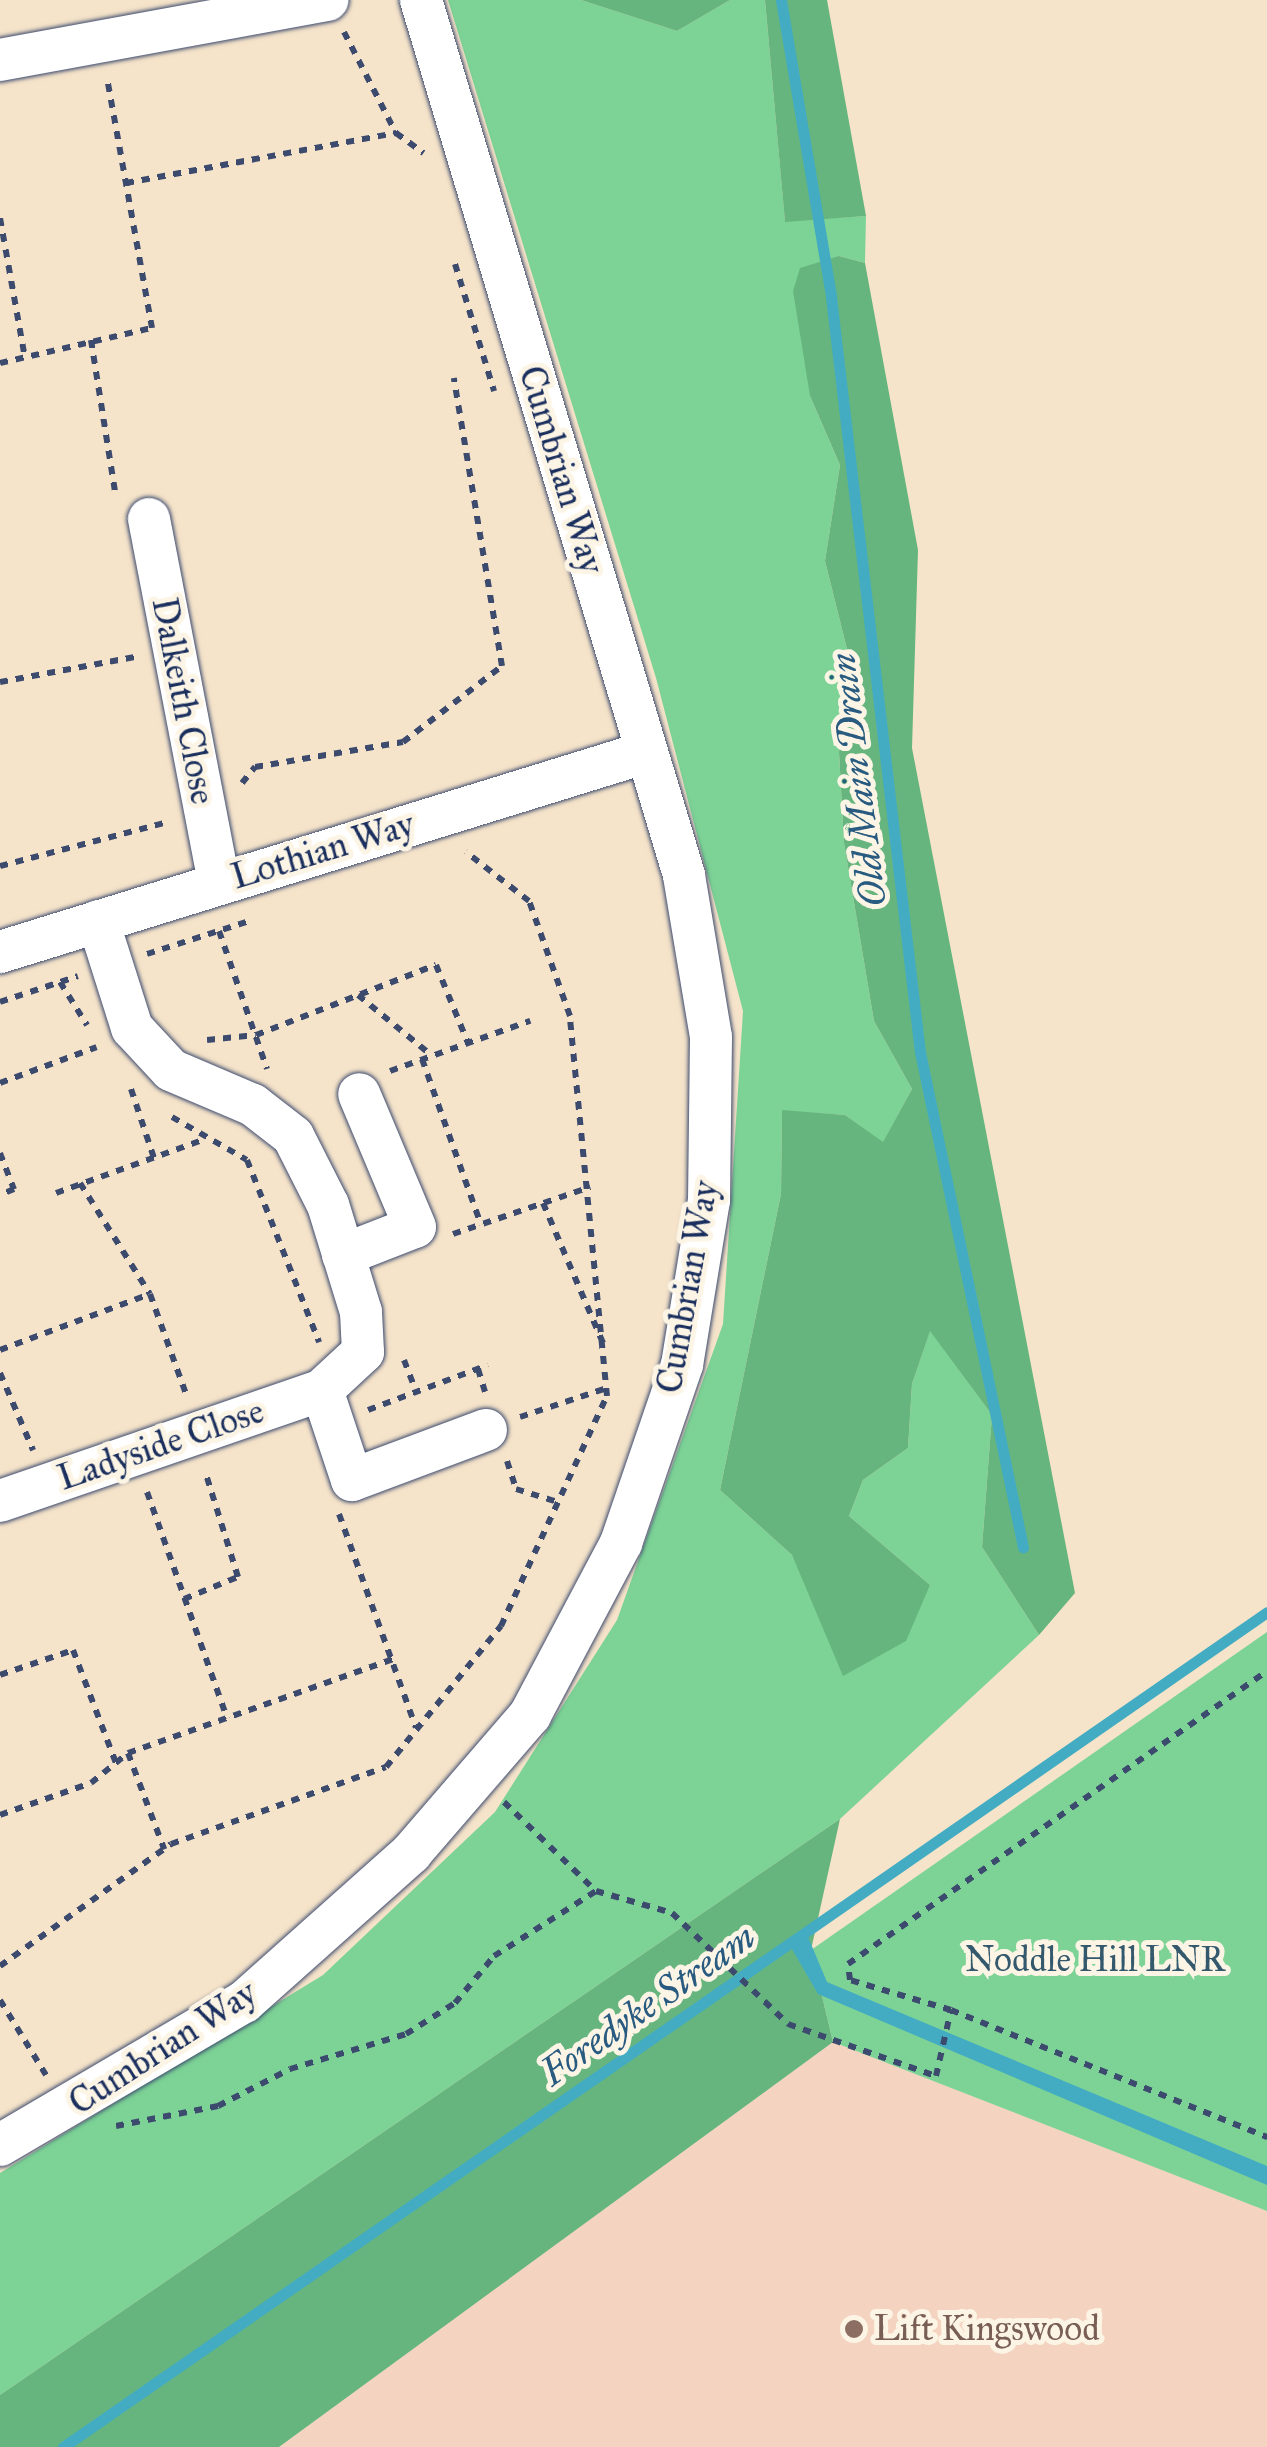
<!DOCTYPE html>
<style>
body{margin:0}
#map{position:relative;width:1267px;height:2447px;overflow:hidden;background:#f6e4ca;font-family:"IM FELL Great Primer",serif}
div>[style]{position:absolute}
.built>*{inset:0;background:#f4d3c0}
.green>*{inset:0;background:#7dd396}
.forest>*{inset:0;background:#66b57f}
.water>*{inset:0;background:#43acc2}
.stream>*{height:11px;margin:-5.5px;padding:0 5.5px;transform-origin:5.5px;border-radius:5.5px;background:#43acc2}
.path>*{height:6px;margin-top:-3px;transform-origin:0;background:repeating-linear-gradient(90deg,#3c4a6e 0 8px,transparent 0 16px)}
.roads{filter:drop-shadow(0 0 2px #3c4a6e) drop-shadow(0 0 2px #3c4a6e)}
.minor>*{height:42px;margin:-21px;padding:0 21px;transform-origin:21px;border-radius:21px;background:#fff}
.dots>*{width:28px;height:28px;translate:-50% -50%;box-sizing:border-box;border:5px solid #fcf5e5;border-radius:50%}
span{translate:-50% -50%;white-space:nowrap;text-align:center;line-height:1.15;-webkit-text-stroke:10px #fcf5e5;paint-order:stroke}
.street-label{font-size:35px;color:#1b2f5e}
.park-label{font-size:35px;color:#34586c}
.education-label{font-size:35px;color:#785e54}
.left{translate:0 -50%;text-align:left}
.water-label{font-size:38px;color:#295b81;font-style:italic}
</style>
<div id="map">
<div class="built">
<div style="clip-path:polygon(833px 2042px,1267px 2211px,1267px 2447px,279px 2447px)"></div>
</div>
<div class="green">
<div style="clip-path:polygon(448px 0,581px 0,677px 31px,730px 0,765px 0,785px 221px,866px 216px,865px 263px,839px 256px,810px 396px,840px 465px,825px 561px,849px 657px,839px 752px,844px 843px,874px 1021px,912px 1089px,883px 1143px,845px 1115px,782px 1111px,781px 1194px,720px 1490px,792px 1555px,814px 1597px,930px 1585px,849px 1516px,863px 1480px,908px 1448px,912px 1384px,930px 1330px,992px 1415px,982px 1547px,1039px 1635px,840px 1819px,0 2395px,0 2173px,323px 1975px,495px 1812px,617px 1620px,723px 1324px,743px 1011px,656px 678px)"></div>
<div style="clip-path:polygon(1267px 1632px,1267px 2211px,833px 2042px,811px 1950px)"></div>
</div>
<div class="forest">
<div style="clip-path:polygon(581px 0,730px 0,677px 31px)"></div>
<div style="clip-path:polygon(765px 0,827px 0,866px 216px,785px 222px)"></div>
<div style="clip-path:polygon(839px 256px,865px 263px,918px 550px,912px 748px,1075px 1593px,1039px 1635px,982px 1547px,992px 1415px,930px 1331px,912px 1384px,908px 1448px,863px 1480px,849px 1516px,930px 1585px,906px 1641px,843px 1676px,792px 1555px,720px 1490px,781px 1194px,782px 1110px,845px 1115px,883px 1142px,912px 1089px,874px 1021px,844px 843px,839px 752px,849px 657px,825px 561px,840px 465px,810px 396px,793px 291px,800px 268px)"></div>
<div style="clip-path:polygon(840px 1819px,811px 1950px,833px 2042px,279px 2447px,0 2447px,0 2395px)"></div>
</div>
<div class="water">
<div style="clip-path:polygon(806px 1932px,827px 1982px,1267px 2166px,1267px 2185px,818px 1994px,789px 1944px)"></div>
</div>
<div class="stream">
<div style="left:781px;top:0;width:301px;rotate:80.4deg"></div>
<div style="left:831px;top:297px;width:760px;rotate:83.28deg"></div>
<div style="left:920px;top:1052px;width:506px;rotate:78.25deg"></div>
<div style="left:63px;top:2447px;width:1465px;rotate:-34.74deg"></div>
</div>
<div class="path">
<div style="left:344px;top:32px;width:114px;rotate:62.8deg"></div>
<div style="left:396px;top:133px;width:34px;rotate:36deg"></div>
<div style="left:126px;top:183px;width:275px;rotate:-10.5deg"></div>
<div style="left:0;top:218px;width:142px;rotate:79.9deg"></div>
<div style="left:455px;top:264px;width:133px;rotate:72.9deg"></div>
<div style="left:91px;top:340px;width:159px;rotate:81deg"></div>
<div style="left:0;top:363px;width:156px;rotate:-13deg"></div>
<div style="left:152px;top:328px;width:255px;rotate:-100.2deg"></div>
<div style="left:0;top:682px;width:137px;rotate:-10.5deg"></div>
<div style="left:242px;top:783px;width:21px;rotate:-51deg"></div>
<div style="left:255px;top:767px;width:150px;rotate:-9.6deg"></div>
<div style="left:403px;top:742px;width:125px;rotate:-37.5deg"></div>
<div style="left:502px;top:666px;width:292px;rotate:-99.5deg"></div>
<div style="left:0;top:866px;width:174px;rotate:-14.7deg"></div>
<div style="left:219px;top:931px;width:146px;rotate:70.8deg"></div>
<div style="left:147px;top:954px;width:107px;rotate:-17.9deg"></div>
<div style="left:60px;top:982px;width:51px;rotate:57.9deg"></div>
<div style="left:358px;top:995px;width:94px;rotate:39.4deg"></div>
<div style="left:0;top:1002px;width:82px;rotate:-18.4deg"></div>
<div style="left:207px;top:1040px;width:49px;rotate:-5.8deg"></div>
<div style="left:256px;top:1035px;width:193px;rotate:-21.3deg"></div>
<div style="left:436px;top:965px;width:84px;rotate:67.7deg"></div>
<div style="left:422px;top:1059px;width:176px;rotate:70.4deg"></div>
<div style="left:390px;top:1071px;width:149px;rotate:-19.7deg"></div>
<div style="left:0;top:1083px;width:103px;rotate:-20.4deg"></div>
<div style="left:131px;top:1089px;width:73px;rotate:71.6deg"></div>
<div style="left:172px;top:1117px;width:86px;rotate:29.8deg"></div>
<div style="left:247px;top:1160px;width:196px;rotate:68.4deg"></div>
<div style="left:0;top:1153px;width:39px;rotate:69deg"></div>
<div style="left:14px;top:1189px;width:15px;rotate:157deg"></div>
<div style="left:80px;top:1183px;width:131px;rotate:57.8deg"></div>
<div style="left:56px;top:1193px;width:158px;rotate:-19.9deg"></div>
<div style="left:543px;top:1203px;width:155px;rotate:66.8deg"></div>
<div style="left:453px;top:1234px;width:145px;rotate:-18.9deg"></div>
<div style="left:0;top:1350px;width:160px;rotate:-20.5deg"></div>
<div style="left:150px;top:1294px;width:109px;rotate:70.2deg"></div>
<div style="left:404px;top:1360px;width:34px;rotate:69deg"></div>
<div style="left:478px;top:1369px;width:24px;rotate:73deg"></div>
<div style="left:0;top:1373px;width:84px;rotate:66.8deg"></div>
<div style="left:368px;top:1410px;width:128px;rotate:-20.6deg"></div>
<div style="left:520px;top:1417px;width:92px;rotate:-18.4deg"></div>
<div style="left:507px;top:1461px;width:29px;rotate:72deg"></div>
<div style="left:516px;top:1489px;width:44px;rotate:17.2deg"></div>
<div style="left:147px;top:1492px;width:240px;rotate:70.5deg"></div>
<div style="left:339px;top:1514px;width:227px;rotate:70.2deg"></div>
<div style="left:184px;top:1599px;width:58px;rotate:-22.2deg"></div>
<div style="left:238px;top:1577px;width:111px;rotate:-107.3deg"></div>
<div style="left:0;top:1675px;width:77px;rotate:-18.9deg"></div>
<div style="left:73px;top:1650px;width:121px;rotate:69.2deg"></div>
<div style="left:128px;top:1753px;width:103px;rotate:69.4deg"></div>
<div style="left:504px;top:1802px;width:128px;rotate:44.1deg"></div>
<div style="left:0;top:1815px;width:96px;rotate:-19.4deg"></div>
<div style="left:91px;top:1783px;width:48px;rotate:-39deg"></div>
<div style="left:128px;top:1753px;width:281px;rotate:-19.5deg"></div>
<div style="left:0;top:1966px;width:210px;rotate:-35.5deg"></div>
<div style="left:171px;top:1844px;width:228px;rotate:-19.7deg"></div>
<div style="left:386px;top:1767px;width:182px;rotate:-50.8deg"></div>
<div style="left:501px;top:1626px;width:253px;rotate:-65.3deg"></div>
<div style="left:607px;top:1396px;width:382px;rotate:-95.6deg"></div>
<div style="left:570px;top:1016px;width:122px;rotate:-109.6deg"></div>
<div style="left:529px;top:901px;width:80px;rotate:-142.1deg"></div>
<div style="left:0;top:2000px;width:88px;rotate:58.5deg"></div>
<div style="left:951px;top:2010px;width:105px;rotate:-163.5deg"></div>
<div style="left:850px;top:1980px;width:16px;rotate:-97deg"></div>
<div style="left:848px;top:1964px;width:511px;rotate:-34.96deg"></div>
<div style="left:116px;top:2126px;width:104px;rotate:-11.1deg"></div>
<div style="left:218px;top:2106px;width:81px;rotate:-27.2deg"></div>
<div style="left:290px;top:2069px;width:121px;rotate:-16.8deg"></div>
<div style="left:406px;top:2034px;width:58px;rotate:-32.3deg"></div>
<div style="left:455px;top:2003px;width:61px;rotate:-50.3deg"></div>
<div style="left:494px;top:1956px;width:121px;rotate:-32.5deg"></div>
<div style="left:596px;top:1891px;width:79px;rotate:16.1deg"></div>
<div style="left:672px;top:1913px;width:161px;rotate:43.7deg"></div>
<div style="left:788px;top:2024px;width:157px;rotate:19.4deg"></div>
<div style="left:936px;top:2076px;width:68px;rotate:-77.2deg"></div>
<div style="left:951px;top:2010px;width:341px;rotate:21.9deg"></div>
</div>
<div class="roads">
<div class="minor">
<div style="left:0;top:60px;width:333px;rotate:-10.4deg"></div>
<div style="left:149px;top:519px;width:371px;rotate:79.1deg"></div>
<div style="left:0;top:952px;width:677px;rotate:-17.18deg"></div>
<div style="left:343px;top:1255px;width:77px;rotate:-21.3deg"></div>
<div style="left:415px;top:1227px;width:144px;rotate:-112.8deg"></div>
<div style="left:322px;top:1390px;width:95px;rotate:71.6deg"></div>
<div style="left:352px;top:1480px;width:143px;rotate:-20.5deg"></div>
<div style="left:0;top:1501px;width:341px;rotate:-19deg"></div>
<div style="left:322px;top:1390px;width:56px;rotate:-42.8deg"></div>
<div style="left:363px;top:1352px;width:40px;rotate:-92.9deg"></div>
<div style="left:361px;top:1312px;width:112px;rotate:-107.1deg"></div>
<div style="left:328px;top:1205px;width:77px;rotate:-116.9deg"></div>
<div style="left:293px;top:1136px;width:51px;rotate:-142.2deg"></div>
<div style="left:253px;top:1105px;width:89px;rotate:-156.9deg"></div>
<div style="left:171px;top:1070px;width:57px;rotate:-132.9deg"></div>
<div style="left:132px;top:1028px;width:112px;rotate:-107.6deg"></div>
<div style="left:0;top:2145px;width:283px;rotate:-30.4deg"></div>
<div style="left:244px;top:2002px;width:224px;rotate:-41.7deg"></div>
<div style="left:411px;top:1853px;width:182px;rotate:-49.2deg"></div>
<div style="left:530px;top:1715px;width:195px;rotate:-62.1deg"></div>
<div style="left:621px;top:1543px;width:188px;rotate:-71.1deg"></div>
<div style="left:682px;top:1365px;width:166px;rotate:-80.7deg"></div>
<div style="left:709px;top:1201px;width:164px;rotate:-89.3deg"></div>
<div style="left:711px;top:1037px;width:164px;rotate:-99.5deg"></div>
<div style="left:684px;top:875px;width:914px;rotate:-106.73deg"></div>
</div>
</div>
<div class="dots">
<div style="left:854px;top:2329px;background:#8d6e63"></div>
</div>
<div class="street-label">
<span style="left:561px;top:470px;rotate:73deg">Cumbrian Way</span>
<span style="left:183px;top:701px;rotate:79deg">Dalkeith Close</span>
<span style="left:323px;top:851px;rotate:-17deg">Lothian Way</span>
<span style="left:688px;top:1287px;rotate:-80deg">Cumbrian Way</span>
<span style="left:161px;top:1445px;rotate:-19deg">Ladyside Close</span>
<span style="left:163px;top:2048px;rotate:-33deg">Cumbrian Way</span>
</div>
<div class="park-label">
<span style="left:1095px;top:1960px">Noddle Hill LNR</span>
</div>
<div class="education-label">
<span class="left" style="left:874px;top:2329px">Lift Kingswood</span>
</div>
<div class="water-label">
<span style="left:858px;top:780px;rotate:-97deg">Old Main Drain</span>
<span style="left:648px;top:2005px;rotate:-35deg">Foredyke Stream</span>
</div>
</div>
